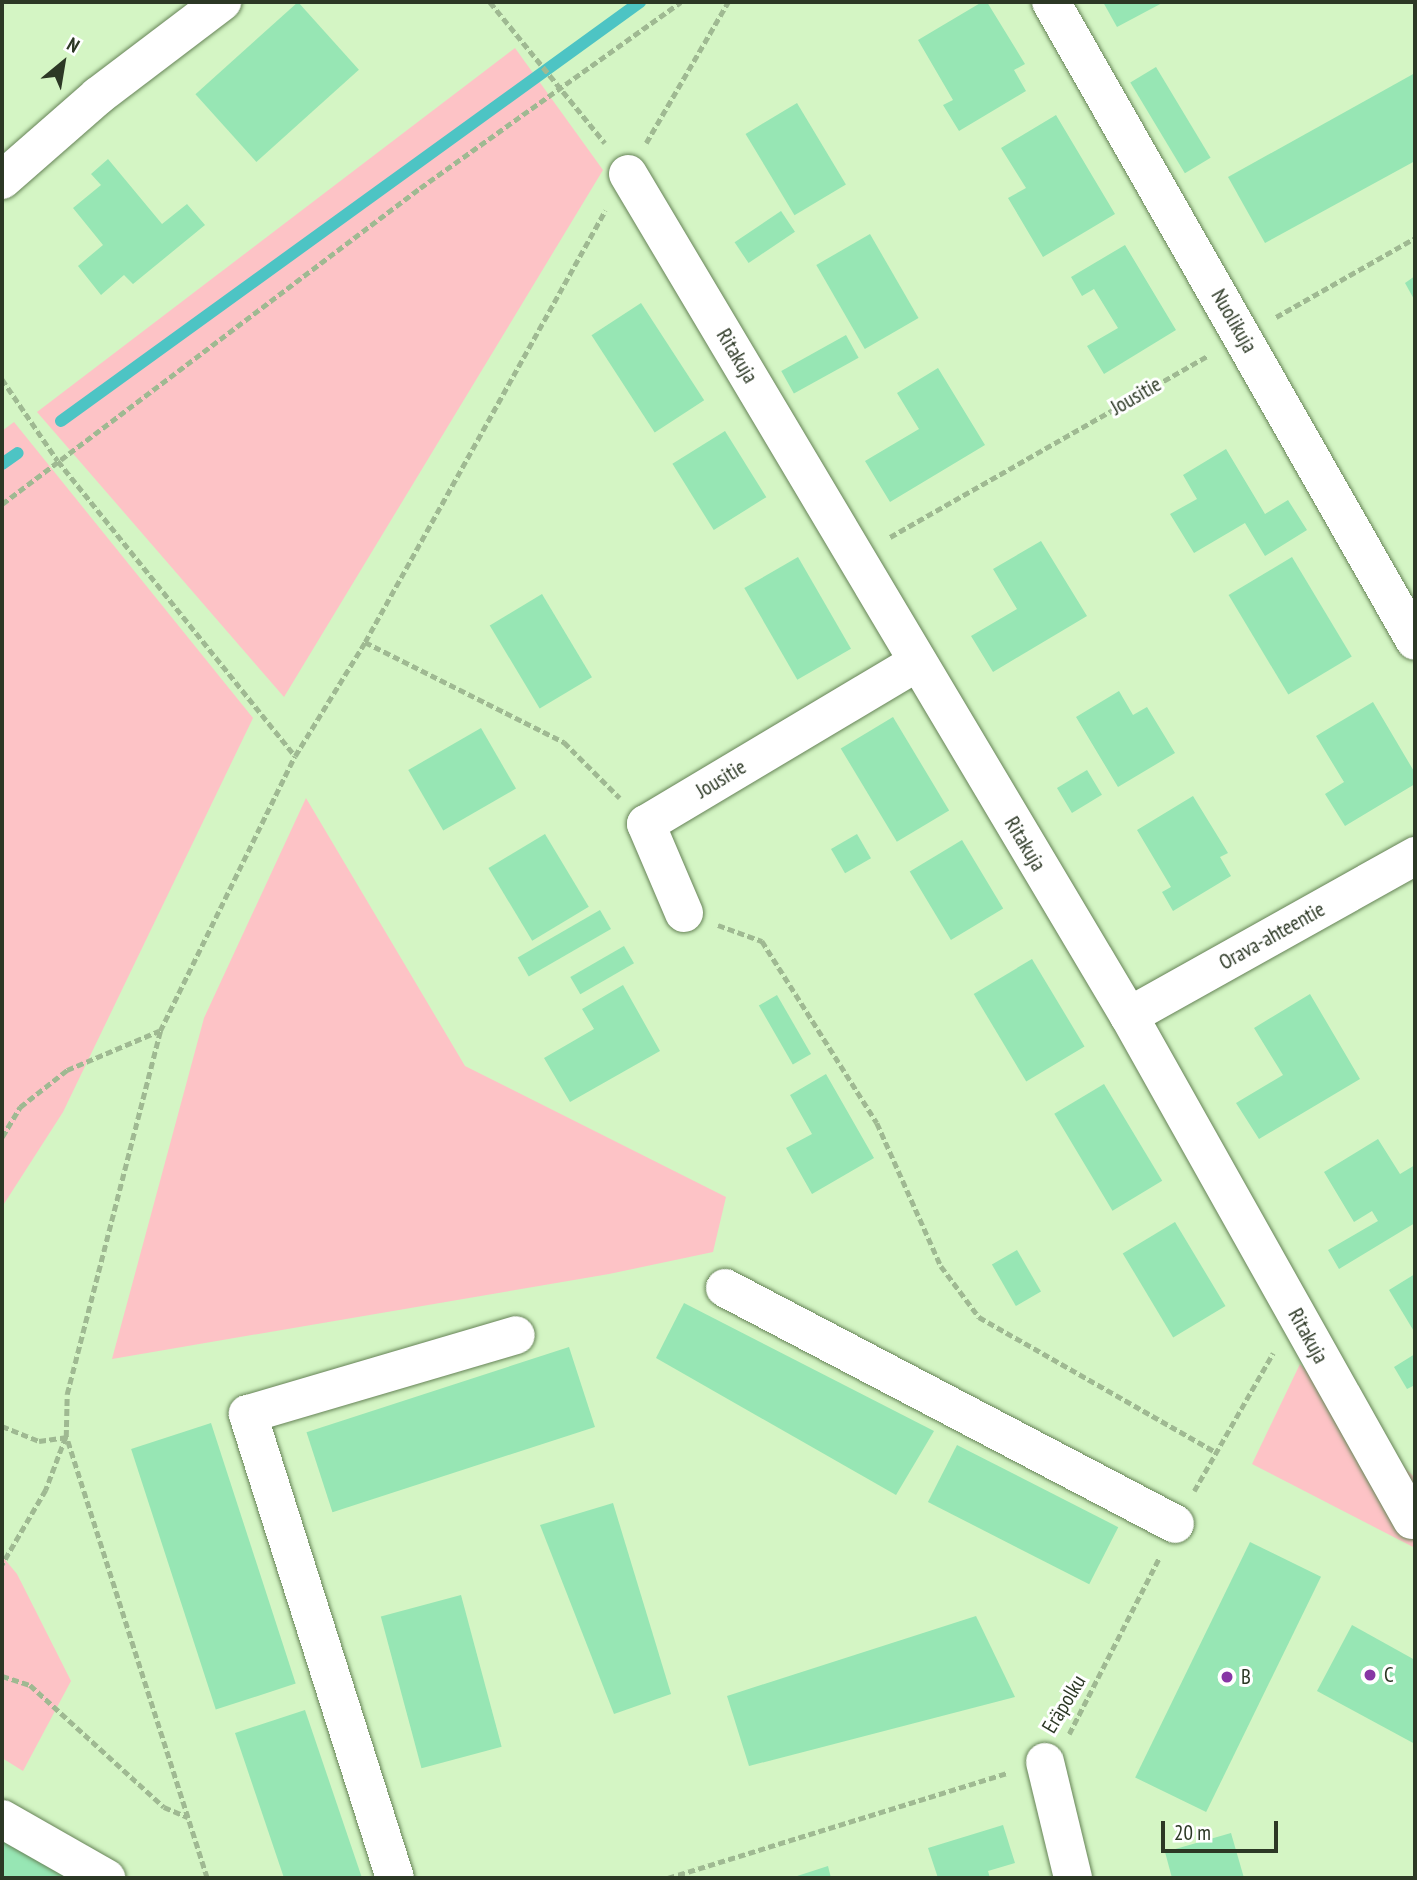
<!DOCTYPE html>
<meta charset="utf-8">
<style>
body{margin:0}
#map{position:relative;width:1417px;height:1880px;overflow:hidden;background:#d4f5c4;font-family:"PT Sans Narrow",sans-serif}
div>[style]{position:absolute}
.green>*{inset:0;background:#fdc3c6}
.stream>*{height:12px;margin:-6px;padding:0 6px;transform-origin:6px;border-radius:6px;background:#4dc4c4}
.building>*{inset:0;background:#97e6b4;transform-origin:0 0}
.path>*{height:4.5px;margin-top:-2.25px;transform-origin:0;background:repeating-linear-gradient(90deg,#9fb992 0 7px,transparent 0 10.5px)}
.roads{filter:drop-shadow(0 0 2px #668357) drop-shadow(0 0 2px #668357)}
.minor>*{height:38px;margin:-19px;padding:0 19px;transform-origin:19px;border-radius:19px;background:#fff}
.dots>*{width:19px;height:19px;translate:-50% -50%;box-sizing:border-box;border:4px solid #fff;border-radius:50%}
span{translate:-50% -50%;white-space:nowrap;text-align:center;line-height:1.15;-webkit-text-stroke:6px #fff;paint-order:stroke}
.street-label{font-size:21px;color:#2c3825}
.poi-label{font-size:21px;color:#2c3825}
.left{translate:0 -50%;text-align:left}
.frame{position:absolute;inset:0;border:4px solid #2c3825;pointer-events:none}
.north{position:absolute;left:28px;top:28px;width:70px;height:70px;-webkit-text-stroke:5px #fff;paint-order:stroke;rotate:30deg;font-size:19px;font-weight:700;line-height:28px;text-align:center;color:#2c3825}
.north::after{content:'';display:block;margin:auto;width:24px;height:32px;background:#2c3825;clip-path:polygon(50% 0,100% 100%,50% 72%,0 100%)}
.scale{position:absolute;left:1161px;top:1821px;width:117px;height:32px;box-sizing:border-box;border:4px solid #2c3825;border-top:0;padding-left:9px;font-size:21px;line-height:24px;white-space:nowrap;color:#2c3825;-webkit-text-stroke:5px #fff;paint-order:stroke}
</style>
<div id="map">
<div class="green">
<div style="clip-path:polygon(515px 48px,603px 170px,284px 697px,37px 412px)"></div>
<div style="clip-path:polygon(14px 422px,253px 718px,63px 1112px,2px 1207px,2px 431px)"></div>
<div style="clip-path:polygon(306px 798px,465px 1066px,726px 1197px,713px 1252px,609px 1274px,112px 1359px,204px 1018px)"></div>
<div style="clip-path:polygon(1300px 1364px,1415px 1478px,1415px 1548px,1252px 1464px)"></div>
<div style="clip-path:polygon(2px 1556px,17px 1574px,71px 1681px,23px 1771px,2px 1758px)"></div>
</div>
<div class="stream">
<div style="left:61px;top:421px;width:715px;rotate:-35.89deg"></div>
<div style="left:2px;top:464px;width:19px;rotate:-35deg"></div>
</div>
<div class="building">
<div style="left:298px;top:2px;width:91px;height:138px;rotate:48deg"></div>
<div style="clip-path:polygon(982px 2px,987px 2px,1025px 64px,1014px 70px,1026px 91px,959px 131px,943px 105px,953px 100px,918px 40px)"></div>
<div style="clip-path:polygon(1103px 2px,1164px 2px,1117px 27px)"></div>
<div style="left:1156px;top:67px;width:106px;height:30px;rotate:59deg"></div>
<div style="clip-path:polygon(1415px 73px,1415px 161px,1265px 243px,1228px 177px)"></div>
<div style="left:797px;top:103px;width:95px;height:60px;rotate:59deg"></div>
<div style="clip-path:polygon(1056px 115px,1115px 214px,1043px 257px,1008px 198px,1026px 188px,1001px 148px)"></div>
<div style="clip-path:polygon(108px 159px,162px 224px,187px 204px,205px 225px,133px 284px,124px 275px,101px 295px,78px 266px,103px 245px,73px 208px,101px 185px,91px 174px)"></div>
<div style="left:781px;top:211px;width:25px;height:56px;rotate:56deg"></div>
<div style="left:870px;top:234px;width:97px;height:62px;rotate:60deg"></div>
<div style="clip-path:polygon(1125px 245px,1176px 330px,1104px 374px,1087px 346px,1118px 328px,1094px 289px,1082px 296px,1071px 277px)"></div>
<div style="clip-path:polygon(1415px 276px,1415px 301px,1405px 283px)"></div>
<div style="left:641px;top:303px;width:116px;height:59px;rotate:57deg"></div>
<div style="left:846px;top:335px;width:26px;height:74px;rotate:61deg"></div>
<div style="clip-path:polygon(938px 368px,985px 445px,890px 502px,865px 461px,919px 429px,897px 393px)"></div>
<div style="left:725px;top:431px;width:78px;height:62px;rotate:58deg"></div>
<div style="clip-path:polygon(1226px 449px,1265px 514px,1288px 500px,1307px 530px,1265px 556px,1245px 523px,1194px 553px,1170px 514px,1197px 499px,1183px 475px)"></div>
<div style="clip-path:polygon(1041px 541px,1087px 616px,993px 672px,971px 636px,1017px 609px,993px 569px)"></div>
<div style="left:798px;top:557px;width:106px;height:62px;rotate:60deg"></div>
<div style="left:1292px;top:557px;width:116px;height:74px;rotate:59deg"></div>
<div style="left:542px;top:594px;width:97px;height:61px;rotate:59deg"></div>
<div style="clip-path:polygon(1119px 691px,1133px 715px,1147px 707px,1175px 753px,1118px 787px,1076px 717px)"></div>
<div style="clip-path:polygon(1373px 702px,1415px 773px,1415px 784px,1345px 826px,1325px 794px,1344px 782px,1316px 736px)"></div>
<div style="left:893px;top:717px;width:109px;height:61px;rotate:59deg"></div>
<div style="left:481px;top:728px;width:70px;height:84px;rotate:60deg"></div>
<div style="left:1087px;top:770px;width:29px;height:35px;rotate:59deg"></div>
<div style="clip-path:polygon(1193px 796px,1228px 853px,1220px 857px,1231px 876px,1173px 911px,1162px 892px,1171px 887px,1137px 830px)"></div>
<div style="left:545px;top:834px;width:85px;height:66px;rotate:59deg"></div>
<div style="left:857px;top:834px;width:28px;height:30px;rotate:60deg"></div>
<div style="left:962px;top:840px;width:80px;height:61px;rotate:59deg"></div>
<div style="left:600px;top:910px;width:22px;height:95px;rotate:60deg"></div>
<div style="left:624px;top:946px;width:20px;height:62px;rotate:60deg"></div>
<div style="left:1032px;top:959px;width:102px;height:68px;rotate:59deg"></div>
<div style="clip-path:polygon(623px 985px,660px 1051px,570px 1102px,544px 1058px,594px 1029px,582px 1009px)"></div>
<div style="clip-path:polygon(1310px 994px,1360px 1079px,1259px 1139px,1236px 1103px,1283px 1075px,1254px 1028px)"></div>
<div style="left:777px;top:995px;width:68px;height:21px;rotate:60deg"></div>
<div style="clip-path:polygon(826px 1074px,874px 1158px,812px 1194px,786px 1148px,812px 1134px,790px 1095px)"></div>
<div style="left:1104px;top:1084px;width:113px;height:58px;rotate:59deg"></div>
<div style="clip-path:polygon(1378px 1139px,1400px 1174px,1415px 1165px,1415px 1223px,1339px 1269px,1328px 1250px,1378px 1221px,1372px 1211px,1354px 1222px,1324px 1172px)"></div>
<div style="left:1175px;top:1222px;width:98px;height:61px;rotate:59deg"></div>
<div style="left:1017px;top:1250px;width:48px;height:29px;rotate:60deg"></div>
<div style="clip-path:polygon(1415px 1274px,1415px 1333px,1389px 1290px)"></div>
<div style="clip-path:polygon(684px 1303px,934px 1431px,896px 1495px,656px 1358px)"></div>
<div style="left:569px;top:1347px;width:84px;height:276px;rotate:72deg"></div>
<div style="clip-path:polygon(1415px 1354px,1415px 1385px,1407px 1389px,1394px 1367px)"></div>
<div style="left:211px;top:1423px;width:274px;height:84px;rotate:72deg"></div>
<div style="left:957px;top:1445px;width:181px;height:64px;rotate:27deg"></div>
<div style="clip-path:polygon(613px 1503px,671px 1694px,614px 1714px,540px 1525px)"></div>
<div style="left:1250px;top:1542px;width:79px;height:262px;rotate:26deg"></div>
<div style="left:461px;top:1595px;width:157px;height:83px;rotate:75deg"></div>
<div style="clip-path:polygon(976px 1616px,1015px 1697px,749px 1766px,727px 1696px)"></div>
<div style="clip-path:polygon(1352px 1625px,1415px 1660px,1415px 1744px,1317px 1691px)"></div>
<div style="clip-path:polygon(305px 1710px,362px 1878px,284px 1878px,235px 1733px)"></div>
<div style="clip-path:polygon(1003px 1825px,1015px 1863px,988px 1871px,990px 1878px,938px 1878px,928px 1848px)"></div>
<div style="clip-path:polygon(2px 1831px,82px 1878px,2px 1878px)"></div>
<div style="clip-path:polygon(1231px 1833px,1244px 1878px,1172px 1878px,1165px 1852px)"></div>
<div style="clip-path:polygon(828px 1866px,831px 1878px,791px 1878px)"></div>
</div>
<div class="path">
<div style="left:490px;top:2px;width:182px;rotate:50.8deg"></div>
<div style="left:646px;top:143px;width:163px;rotate:-59.8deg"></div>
<div style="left:1276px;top:317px;width:160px;rotate:-29.6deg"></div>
<div style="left:2px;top:379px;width:99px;rotate:55.7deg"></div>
<div style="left:58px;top:461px;width:378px;rotate:51.2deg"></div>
<div style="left:2px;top:504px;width:524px;rotate:-37.09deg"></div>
<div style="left:420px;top:188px;width:320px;rotate:-35.5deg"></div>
<div style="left:890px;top:537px;width:365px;rotate:-29.7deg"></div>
<div style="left:365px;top:642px;width:223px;rotate:26.7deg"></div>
<div style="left:564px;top:742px;width:79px;rotate:45deg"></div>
<div style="left:718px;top:925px;width:47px;rotate:20deg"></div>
<div style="left:762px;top:941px;width:215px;rotate:57.7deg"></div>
<div style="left:877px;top:1123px;width:157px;rotate:65.9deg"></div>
<div style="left:941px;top:1266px;width:64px;rotate:53.3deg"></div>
<div style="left:979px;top:1317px;width:273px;rotate:29.7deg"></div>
<div style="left:2px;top:1137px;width:35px;rotate:-59deg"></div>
<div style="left:20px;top:1107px;width:60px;rotate:-38.2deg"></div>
<div style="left:67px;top:1070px;width:100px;rotate:-23deg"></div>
<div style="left:2px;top:1426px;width:40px;rotate:22deg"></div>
<div style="left:39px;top:1441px;width:27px;rotate:-8deg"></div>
<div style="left:66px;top:1437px;width:57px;rotate:110.7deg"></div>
<div style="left:46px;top:1490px;width:87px;rotate:120.4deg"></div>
<div style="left:1194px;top:1491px;width:159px;rotate:-60.2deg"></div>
<div style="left:2px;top:1676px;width:29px;rotate:18deg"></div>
<div style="left:30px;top:1685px;width:181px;rotate:42.3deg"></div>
<div style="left:164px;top:1807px;width:26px;rotate:23deg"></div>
<div style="left:1069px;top:1734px;width:198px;rotate:-62.9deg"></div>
<div style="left:207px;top:1878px;width:463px;rotate:-107.7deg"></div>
<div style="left:66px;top:1437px;width:43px;rotate:-88.7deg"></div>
<div style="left:67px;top:1394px;width:375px;rotate:-75.6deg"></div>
<div style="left:160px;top:1031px;width:306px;rotate:-63.9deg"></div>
<div style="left:295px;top:756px;width:134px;rotate:-58.4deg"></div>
<div style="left:365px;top:642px;width:494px;rotate:-60.9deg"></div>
<div style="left:668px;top:1878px;width:356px;rotate:-17.2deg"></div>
</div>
<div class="roads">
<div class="minor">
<div style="left:1051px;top:2px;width:735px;rotate:60.33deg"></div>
<div style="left:628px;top:174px;width:980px;rotate:59.25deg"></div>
<div style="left:1129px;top:1016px;width:578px;rotate:60.69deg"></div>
<div style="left:2px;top:180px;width:128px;rotate:-41.2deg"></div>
<div style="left:98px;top:96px;width:156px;rotate:-37.2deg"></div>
<div style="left:684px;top:913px;width:97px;rotate:-113.1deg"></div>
<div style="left:646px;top:824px;width:314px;rotate:-30.8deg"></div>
<div style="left:1129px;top:1016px;width:328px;rotate:-29.2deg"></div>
<div style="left:725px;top:1288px;width:508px;rotate:27.67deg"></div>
<div style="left:1045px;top:1762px;width:119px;rotate:76.4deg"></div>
<div style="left:2px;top:1819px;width:120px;rotate:29.6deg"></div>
<div style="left:395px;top:1878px;width:487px;rotate:-107.6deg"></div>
<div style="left:248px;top:1414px;width:279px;rotate:-16.4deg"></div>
</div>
</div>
<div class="dots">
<div style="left:1370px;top:1675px;background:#8736a5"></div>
<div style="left:1227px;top:1677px;background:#8736a5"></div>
</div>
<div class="street-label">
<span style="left:1234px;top:321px;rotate:60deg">Nuolikuja</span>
<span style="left:737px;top:356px;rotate:59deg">Ritakuja</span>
<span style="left:1136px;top:396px;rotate:-30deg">Jousitie</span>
<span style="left:721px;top:779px;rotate:-31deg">Jousitie</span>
<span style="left:1025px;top:844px;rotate:59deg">Ritakuja</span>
<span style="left:1272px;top:936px;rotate:-29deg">Orava-ahteentie</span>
<span style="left:1308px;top:1336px;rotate:61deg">Ritakuja</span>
<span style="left:1064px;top:1704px;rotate:-59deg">Eräpolku</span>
</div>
<div class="poi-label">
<span class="left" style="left:1384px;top:1675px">C</span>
<span class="left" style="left:1241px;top:1677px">B</span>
</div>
<div class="frame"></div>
<div class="north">N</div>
<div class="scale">20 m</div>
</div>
